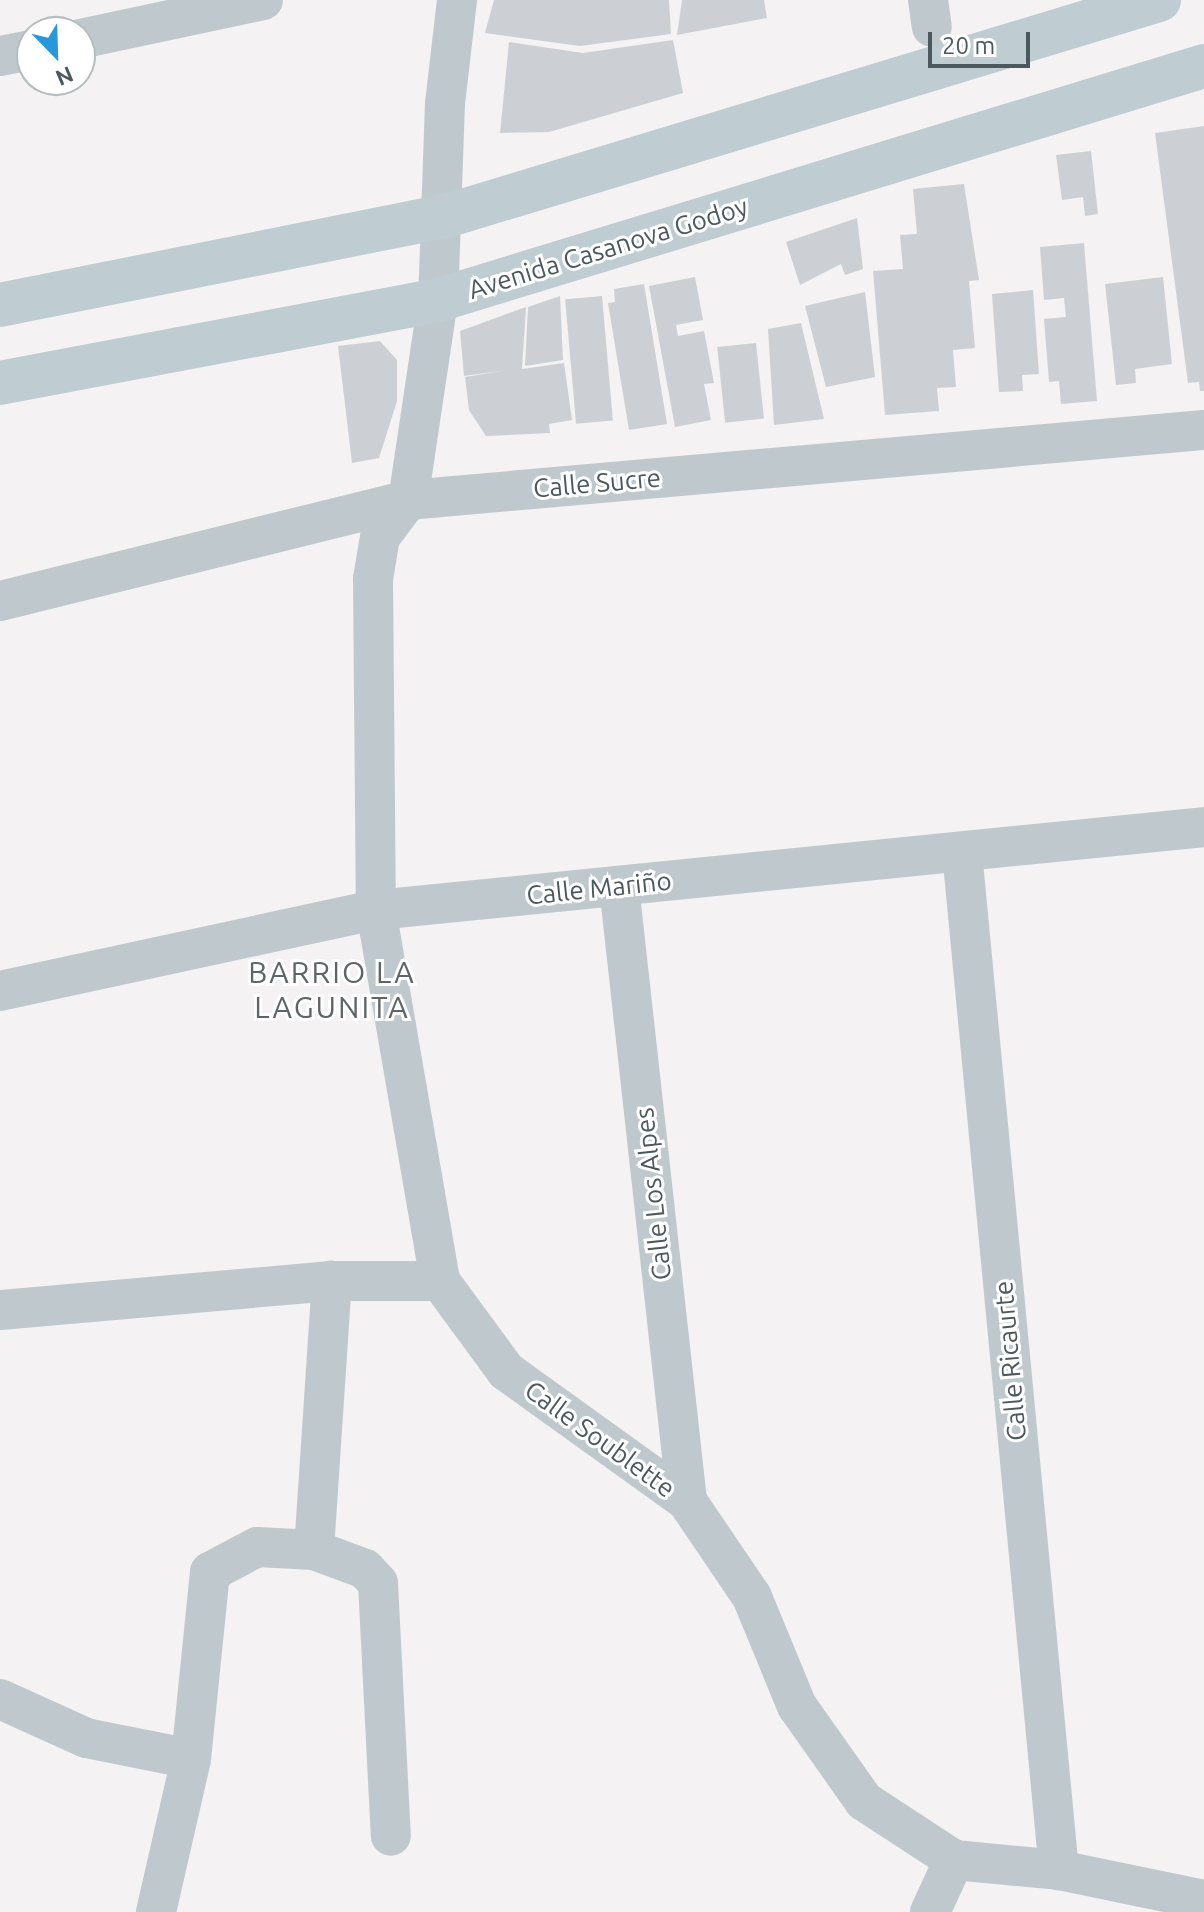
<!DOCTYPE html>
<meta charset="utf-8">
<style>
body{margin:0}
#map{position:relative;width:1204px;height:1912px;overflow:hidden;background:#f4f2f3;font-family:Ubuntu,sans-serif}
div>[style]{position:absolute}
.building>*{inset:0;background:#ccd0d4;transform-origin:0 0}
.street>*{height:40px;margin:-20px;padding:0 20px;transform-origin:20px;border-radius:20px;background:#bfc9cd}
.secondary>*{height:44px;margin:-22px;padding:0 22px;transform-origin:22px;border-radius:22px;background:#bfccd2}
span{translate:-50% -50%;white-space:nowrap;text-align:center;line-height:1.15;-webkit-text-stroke:6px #fff;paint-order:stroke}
.street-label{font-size:26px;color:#4b595e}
.quarter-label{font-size:30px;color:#5f6466;letter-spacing:2px}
.north{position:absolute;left:16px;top:16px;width:80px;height:80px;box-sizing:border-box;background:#fff;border:2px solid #b7bdbf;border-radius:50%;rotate:157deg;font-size:22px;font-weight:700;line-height:32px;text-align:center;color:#4b595e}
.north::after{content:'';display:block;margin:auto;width:28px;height:36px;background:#2798d9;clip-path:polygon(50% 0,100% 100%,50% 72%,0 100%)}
.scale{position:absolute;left:928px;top:32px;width:102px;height:36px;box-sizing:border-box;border:4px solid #4b595e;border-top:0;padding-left:10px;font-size:24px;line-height:28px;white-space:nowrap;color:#4b595e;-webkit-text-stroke:6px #fff;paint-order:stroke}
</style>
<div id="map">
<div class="building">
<div style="clip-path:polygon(494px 0,669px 0,671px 34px,580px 46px,485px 33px)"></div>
<div style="clip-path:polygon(682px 0,764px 0,767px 18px,677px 35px)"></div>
<div style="clip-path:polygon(673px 40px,683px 93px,549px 132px,500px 133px,509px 42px,583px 53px)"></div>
<div style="clip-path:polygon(1204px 126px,1204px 391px,1200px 391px,1199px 382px,1188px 383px,1155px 133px)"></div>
<div style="clip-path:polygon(1091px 151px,1098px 214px,1085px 216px,1083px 197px,1062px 200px,1056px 155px)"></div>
<div style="clip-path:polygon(964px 184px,979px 280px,969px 281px,975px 348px,953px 350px,956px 387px,937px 388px,939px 411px,885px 415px,873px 271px,903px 269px,900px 235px,917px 234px,913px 189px)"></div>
<div style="clip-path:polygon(857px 218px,863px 269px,845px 275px,841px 264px,800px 285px,786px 242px)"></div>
<div style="clip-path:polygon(1084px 243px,1097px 401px,1061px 404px,1059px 381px,1049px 382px,1044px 319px,1066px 317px,1064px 298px,1044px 300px,1040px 247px)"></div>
<div style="clip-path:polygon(695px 277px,703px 320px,676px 325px,678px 336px,704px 331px,714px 383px,704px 384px,711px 420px,675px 427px,649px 286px)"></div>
<div style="clip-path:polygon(1163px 277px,1172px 364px,1135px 369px,1136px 383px,1116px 385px,1105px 284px)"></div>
<div style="clip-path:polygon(644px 284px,667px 424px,629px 430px,608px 303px,615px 302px,614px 289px)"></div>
<div style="clip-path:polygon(1033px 290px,1039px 374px,1022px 375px,1023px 391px,999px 392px,992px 294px)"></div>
<div style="clip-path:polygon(865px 292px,875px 377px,826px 387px,805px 306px)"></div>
<div style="clip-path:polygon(560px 296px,563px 360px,525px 366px,528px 307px)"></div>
<div style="left:602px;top:296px;width:125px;height:37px;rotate:85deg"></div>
<div style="clip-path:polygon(526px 307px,522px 369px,564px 363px,572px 420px,549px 424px,550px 433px,486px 436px,469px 410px,465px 377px,507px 370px,464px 376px,460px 331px)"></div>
<div style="clip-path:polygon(801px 323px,824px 419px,774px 425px,768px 329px)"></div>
<div style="clip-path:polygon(380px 341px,397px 360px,397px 401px,379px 458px,352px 463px,338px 346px)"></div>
<div style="left:756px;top:343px;width:76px;height:39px;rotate:84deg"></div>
</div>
<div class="street">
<div style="left:457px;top:0;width:104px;rotate:96.6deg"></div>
<div style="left:445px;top:103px;width:197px;rotate:92deg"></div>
<div style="left:438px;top:300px;width:202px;rotate:98.5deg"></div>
<div style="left:408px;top:500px;width:46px;rotate:127.1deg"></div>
<div style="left:380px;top:537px;width:43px;rotate:99.5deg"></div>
<div style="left:373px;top:579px;width:331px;rotate:89.5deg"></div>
<div style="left:376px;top:910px;width:376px;rotate:80.2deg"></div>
<div style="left:440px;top:1281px;width:112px;rotate:53.7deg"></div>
<div style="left:506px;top:1371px;width:223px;rotate:35.7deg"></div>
<div style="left:687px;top:1501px;width:116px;rotate:55.9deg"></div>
<div style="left:752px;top:1597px;width:118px;rotate:67.6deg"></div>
<div style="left:797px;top:1706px;width:116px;rotate:54.8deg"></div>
<div style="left:864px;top:1801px;width:108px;rotate:33.2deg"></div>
<div style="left:954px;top:1860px;width:105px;rotate:5.4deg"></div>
<div style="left:1059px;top:1870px;width:148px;rotate:11.7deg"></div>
<div style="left:928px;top:0;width:27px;rotate:82deg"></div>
<div style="left:80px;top:39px;width:187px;rotate:-12deg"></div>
<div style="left:0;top:56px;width:33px;rotate:-11deg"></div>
<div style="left:0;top:601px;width:420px;rotate:-13.9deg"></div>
<div style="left:408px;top:500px;width:799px;rotate:-5.03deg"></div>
<div style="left:962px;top:852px;width:1023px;rotate:84.56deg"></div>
<div style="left:619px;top:886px;width:619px;rotate:83.69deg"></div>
<div style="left:0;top:991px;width:385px;rotate:-12.2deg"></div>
<div style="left:376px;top:910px;width:832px;rotate:-5.72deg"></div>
<div style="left:0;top:1310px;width:333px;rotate:-5deg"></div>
<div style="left:332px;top:1281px;width:108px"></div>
<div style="left:314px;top:1550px;width:54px;rotate:20.4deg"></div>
<div style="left:365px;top:1569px;width:19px;rotate:47deg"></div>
<div style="left:378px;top:1583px;width:253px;rotate:87.1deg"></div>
<div style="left:0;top:1699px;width:94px;rotate:24.4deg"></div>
<div style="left:86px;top:1738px;width:107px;rotate:11.3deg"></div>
<div style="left:156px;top:1912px;width:157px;rotate:-77.1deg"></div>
<div style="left:191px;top:1759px;width:188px;rotate:-84.2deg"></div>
<div style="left:210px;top:1572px;width:53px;rotate:-28deg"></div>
<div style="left:257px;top:1547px;width:57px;rotate:3deg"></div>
<div style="left:314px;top:1550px;width:270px;rotate:-86.2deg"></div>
<div style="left:930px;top:1912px;width:57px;rotate:-65.2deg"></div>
</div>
<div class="secondary">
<div style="left:0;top:305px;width:455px;rotate:-11.3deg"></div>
<div style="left:446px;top:216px;width:745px;rotate:-16.85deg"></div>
<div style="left:0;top:383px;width:446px;rotate:-10.7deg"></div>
<div style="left:438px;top:300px;width:801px;rotate:-16.99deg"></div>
</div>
<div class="street-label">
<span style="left:608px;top:248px;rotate:-17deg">Avenida Casanova Godoy</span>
<span style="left:597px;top:483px;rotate:-5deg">Calle Sucre</span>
<span style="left:599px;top:888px;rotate:-6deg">Calle Mariño</span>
<span style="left:653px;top:1194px;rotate:-96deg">Calle Los Alpes</span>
<span style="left:1010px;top:1361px;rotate:-95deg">Calle Ricaurte</span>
<span style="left:600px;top:1439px;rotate:36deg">Calle Soublette</span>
</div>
<div class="quarter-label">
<span style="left:332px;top:989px">BARRIO LA<br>LAGUNITA</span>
</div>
<div class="north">N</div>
<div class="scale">20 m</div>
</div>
